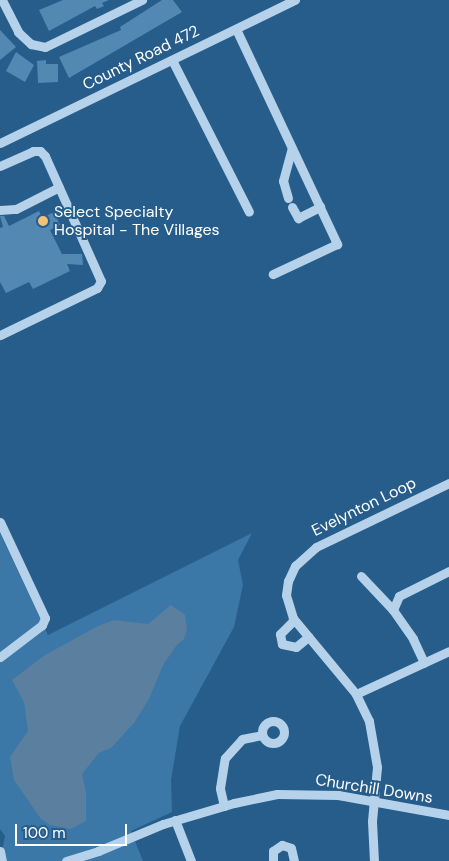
<!DOCTYPE html>
<style>
body{margin:0}
#map{position:relative;width:449px;height:861px;overflow:hidden;background:#275d8b;font-family:"DM Sans",sans-serif}
div>[style]{position:absolute}
.green>*{inset:0;background:#3b77a7}
.water>*{inset:0;background:#5b7f9e}
.building>*{inset:0;background:#5388b3}
.minor>*{height:9px;margin:-4.5px;padding:0 4.5px;transform-origin:4.5px;border-radius:4.5px;background:#b5d2ea}
.minor>.ring{margin:-4.5px;padding:0;box-sizing:content-box;background:none;border:9px solid #b5d2ea;border-radius:50%}
.dots>*{width:14px;height:14px;translate:-50% -50%;box-sizing:border-box;border:2px solid #275d8b;border-radius:50%}
span{translate:-50% -50%;white-space:nowrap;text-align:center;line-height:1.15;-webkit-text-stroke:4px #275d8b;paint-order:stroke}
.street-label{font-size:16px;color:#fff}
.poi-label{font-size:16px;color:#fff}
.left{translate:0 -50%;text-align:left}
.scale{position:absolute;left:15px;top:824px;width:112px;height:22px;box-sizing:border-box;border:2px solid #fff;border-top:0;padding-left:6px;font-size:15px;line-height:18px;white-space:nowrap;color:#fff;-webkit-text-stroke:4px #275d8b;paint-order:stroke}
</style>
<div id="map">
<div class="green">
<div style="clip-path:polygon(0 533px,48px 635px,252px 533px,238px 560px,243px 585px,234px 627px,180px 726px,171px 780px,172px 812px,131px 831px,143px 861px,0 861px,5px 836px,0 829px)"></div>
</div>
<div class="water">
<div style="clip-path:polygon(171px 605px,185px 615px,187px 630px,184px 639px,176px 646px,163px 665px,149px 699px,134px 723px,111px 748px,99px 753px,82px 774px,86px 792px,86px 821px,71px 829px,50px 825px,41px 819px,14px 780px,10px 757px,28px 731px,24px 702px,12px 680px,45px 655px,98px 626px,114px 620px,148px 624px)"></div>
</div>
<div class="building">
<div style="clip-path:polygon(63px 0,109px 0,102px 3px,104px 6px,97px 9px,95px 6px,49px 31px,39px 10px)"></div>
<div style="clip-path:polygon(162px 0,173px 0,182px 12px,69px 78px,59px 57px,121px 30px,120px 27px)"></div>
<div style="clip-path:polygon(0 30px,16px 47px,0 60px)"></div>
<div style="clip-path:polygon(16px 52px,34px 65px,25px 82px,6px 71px)"></div>
<div style="clip-path:polygon(46px 60px,46px 64px,58px 64px,58px 82px,38px 83px,37px 61px)"></div>
<div style="clip-path:polygon(39px 211px,42px 218px,54px 212px,60px 225px,50px 230px,62px 254px,82px 254px,83px 265px,67px 264px,70px 271px,33px 289px,29px 282px,6px 293px,0 282px,0 228px,3px 227px,0 216px,4px 216px,9px 226px)"></div>
</div>
<div class="minor">
<div style="left:2px;top:0;width:36px;rotate:63deg"></div>
<div style="left:18px;top:32px;width:18px;rotate:43deg"></div>
<div style="left:31px;top:44px;width:14px;rotate:12deg"></div>
<div style="left:45px;top:47px;width:108px;rotate:-25.9deg"></div>
<div style="left:236px;top:29px;width:238px;rotate:64.8deg"></div>
<div style="left:337px;top:244px;width:71px;rotate:154.9deg"></div>
<div style="left:172px;top:60px;width:170px;rotate:63.1deg"></div>
<div style="left:0;top:143px;width:328px;rotate:-25.9deg"></div>
<div style="left:0;top:166px;width:36px;rotate:-24deg"></div>
<div style="left:33px;top:151px;width:7px"></div>
<div style="left:40px;top:151px;width:7px;rotate:45deg"></div>
<div style="left:45px;top:156px;width:137px;rotate:65.9deg"></div>
<div style="left:101px;top:281px;width:8px;rotate:120deg"></div>
<div style="left:97px;top:288px;width:108px;rotate:154.1deg"></div>
<div style="left:288px;top:198px;width:18px;rotate:-106deg"></div>
<div style="left:283px;top:181px;width:34px;rotate:-75deg"></div>
<div style="left:292px;top:207px;width:13px;rotate:61deg"></div>
<div style="left:298px;top:218px;width:25px;rotate:-27deg"></div>
<div style="left:0;top:210px;width:16px;rotate:-4deg"></div>
<div style="left:16px;top:209px;width:48px;rotate:-27.1deg"></div>
<div style="left:0;top:522px;width:106px;rotate:64.9deg"></div>
<div style="left:45px;top:618px;width:8px;rotate:113deg"></div>
<div style="left:42px;top:625px;width:53px;rotate:142.7deg"></div>
<div style="left:361px;top:576px;width:47px;rotate:46.7deg"></div>
<div style="left:393px;top:610px;width:35px;rotate:55deg"></div>
<div style="left:413px;top:639px;width:26px;rotate:65deg"></div>
<div style="left:393px;top:610px;width:15px;rotate:-67deg"></div>
<div style="left:399px;top:596px;width:56px;rotate:-26.6deg"></div>
<div style="left:294px;top:620px;width:20px;rotate:135deg"></div>
<div style="left:280px;top:634px;width:10px;rotate:79deg"></div>
<div style="left:282px;top:644px;width:14px;rotate:12deg"></div>
<div style="left:296px;top:647px;width:16px;rotate:-40deg"></div>
<div style="left:356px;top:694px;width:102px;rotate:-24.8deg"></div>
<div class="ring" style="left:262px;top:721px;width:13px;height:13px"></div>
<div style="left:224px;top:806px;width:18px;rotate:-103deg"></div>
<div style="left:220px;top:788px;width:30px;rotate:-81deg"></div>
<div style="left:225px;top:758px;width:25px;rotate:-48deg"></div>
<div style="left:242px;top:739px;width:20px;rotate:-11deg"></div>
<div style="left:175px;top:820px;width:44px;rotate:68.7deg"></div>
<div style="left:0;top:851px;width:10px;rotate:79deg"></div>
<div style="left:66px;top:861px;width:34px;rotate:-17deg"></div>
<div style="left:98px;top:851px;width:70px;rotate:-22.6deg"></div>
<div style="left:163px;top:824px;width:74px;rotate:-16.5deg"></div>
<div style="left:234px;top:803px;width:44px;rotate:-11.8deg"></div>
<div style="left:277px;top:794px;width:61px;rotate:0.9deg"></div>
<div style="left:338px;top:795px;width:113px;rotate:10.2deg"></div>
<div style="left:273px;top:861px;width:10px;rotate:-90deg"></div>
<div style="left:273px;top:851px;width:11px;rotate:-34deg"></div>
<div style="left:282px;top:845px;width:9px;rotate:18deg"></div>
<div style="left:291px;top:848px;width:13px;rotate:77deg"></div>
<div style="left:374px;top:861px;width:40px;rotate:-92.9deg"></div>
<div style="left:372px;top:821px;width:54px;rotate:-84.7deg"></div>
<div style="left:377px;top:767px;width:47px;rotate:-99.9deg"></div>
<div style="left:369px;top:721px;width:30px;rotate:-116deg"></div>
<div style="left:356px;top:694px;width:99px;rotate:-129.7deg"></div>
<div style="left:293px;top:618px;width:24px;rotate:-107deg"></div>
<div style="left:286px;top:595px;width:14px;rotate:-82deg"></div>
<div style="left:288px;top:581px;width:17px;rotate:-65deg"></div>
<div style="left:295px;top:566px;width:28px;rotate:-42deg"></div>
<div style="left:316px;top:547px;width:148px;rotate:-25.7deg"></div>
</div>
<div class="dots">
<div style="left:43px;top:221px;background:#f2c27a"></div>
</div>
<div class="street-label">
<span style="left:141px;top:58px;rotate:-26deg">County Road 472</span>
<span style="left:364px;top:507px;rotate:-26deg">Evelynton Loop</span>
<span style="left:374px;top:789px;rotate:9deg">Churchill Downs</span>
</div>
<div class="poi-label">
<span class="left" style="left:54px;top:221px">Select Specialty<br>Hospital - The Villages</span>
</div>
<div class="scale">100 m</div>
</div>
